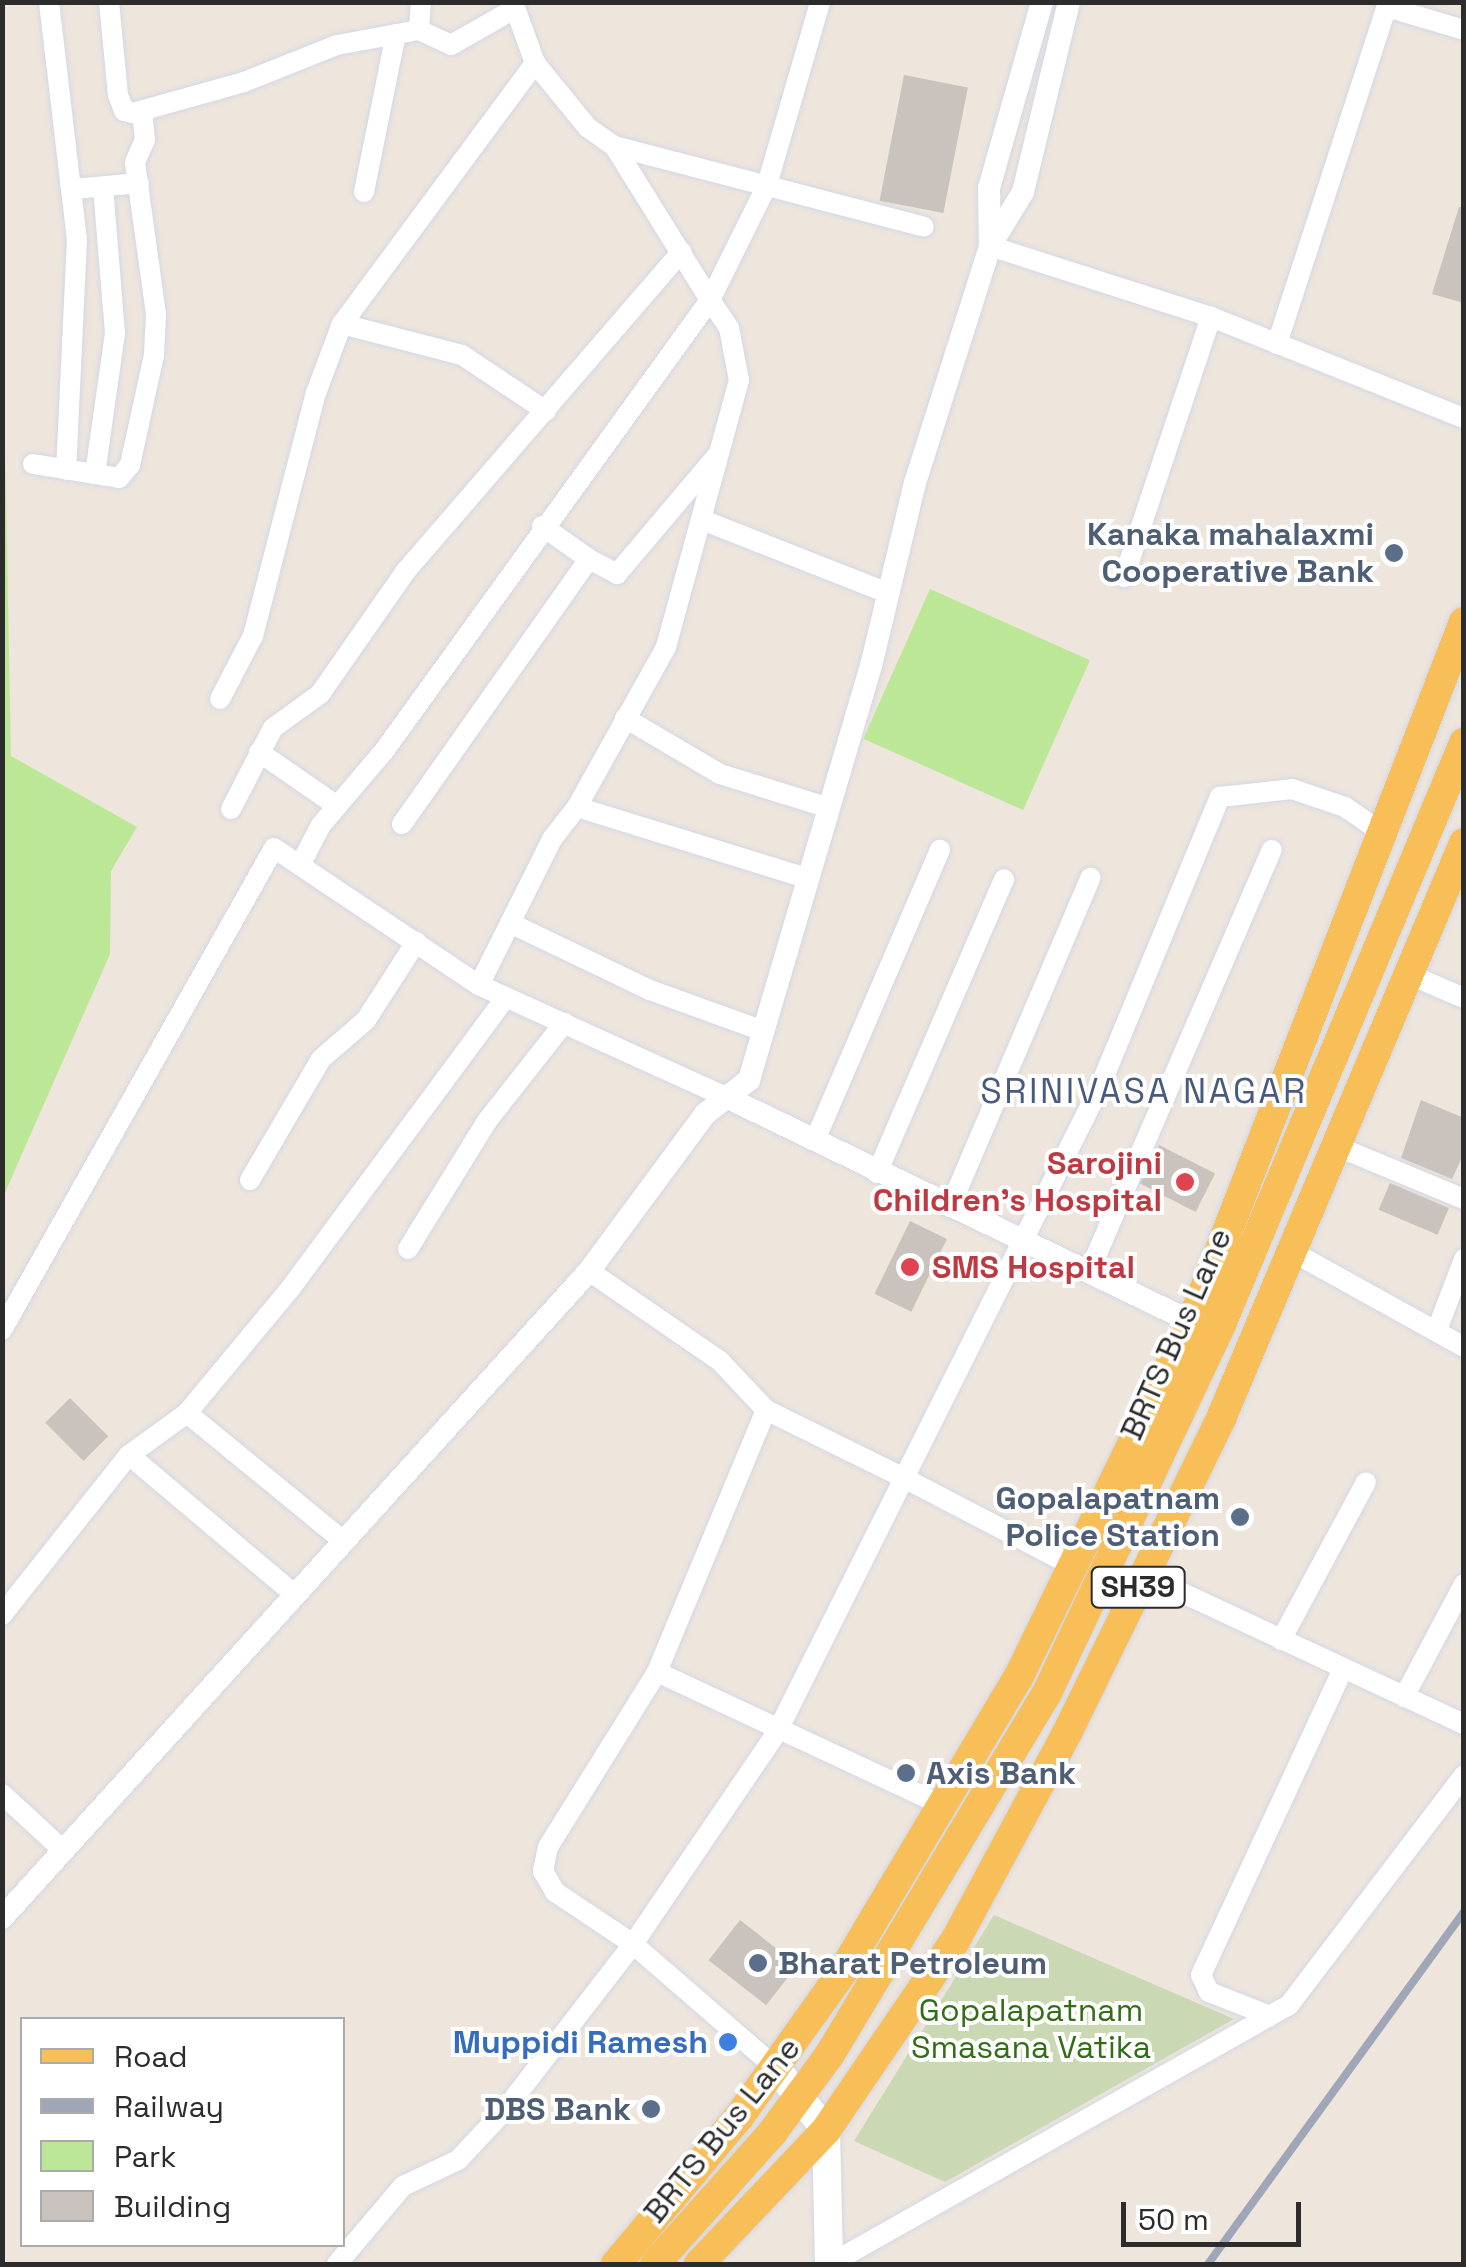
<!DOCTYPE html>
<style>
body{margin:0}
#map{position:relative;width:1466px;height:2267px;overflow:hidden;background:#eee5dd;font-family:"Space Grotesk",sans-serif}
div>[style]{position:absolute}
.green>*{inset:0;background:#bce797;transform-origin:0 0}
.cemetery>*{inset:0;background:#cad9b3}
.building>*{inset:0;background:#c9c2bd;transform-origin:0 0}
.roads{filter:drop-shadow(0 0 2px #d2d8e5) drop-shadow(0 0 2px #d2d8e5)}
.minor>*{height:20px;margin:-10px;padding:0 10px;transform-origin:10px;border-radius:10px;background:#fff}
.tertiary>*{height:22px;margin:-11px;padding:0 11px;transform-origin:11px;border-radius:11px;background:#fff}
.secondary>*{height:28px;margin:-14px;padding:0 14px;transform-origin:14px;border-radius:14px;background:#fff}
.primary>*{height:30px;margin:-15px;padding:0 15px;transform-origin:15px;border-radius:15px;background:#f8be58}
.rail>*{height:8px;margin:-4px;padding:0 4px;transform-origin:4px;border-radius:4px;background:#9fa6b7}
.dots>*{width:28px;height:28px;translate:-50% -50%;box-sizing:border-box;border:5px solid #fff;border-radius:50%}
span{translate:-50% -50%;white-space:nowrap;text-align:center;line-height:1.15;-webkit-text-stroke:8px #fff;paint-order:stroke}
.shield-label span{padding:2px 8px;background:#fff;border:2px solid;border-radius:8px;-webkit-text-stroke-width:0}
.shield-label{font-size:30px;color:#2c2c2c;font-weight:700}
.service-label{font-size:32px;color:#4e5e75;font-weight:700}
.right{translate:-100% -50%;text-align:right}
.left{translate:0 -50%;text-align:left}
.health-label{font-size:32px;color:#be3a42;font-weight:700}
.street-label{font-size:32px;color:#2c2c2c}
.park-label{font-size:32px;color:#346d17}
.shop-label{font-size:32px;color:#366cbe;font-weight:700}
.neighbourhood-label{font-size:35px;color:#495a7f;letter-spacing:2.5px}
.frame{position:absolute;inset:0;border:5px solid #2c2c2c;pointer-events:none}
.legend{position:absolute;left:20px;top:2017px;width:325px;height:230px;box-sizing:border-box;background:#fff;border:2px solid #ababab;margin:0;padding:12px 18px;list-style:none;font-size:30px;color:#2c2c2c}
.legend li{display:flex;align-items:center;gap:20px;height:50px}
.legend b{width:50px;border:2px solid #ababab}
.scale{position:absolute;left:1121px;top:2202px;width:180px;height:45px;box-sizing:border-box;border:5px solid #2c2c2c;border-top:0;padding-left:12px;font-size:30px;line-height:35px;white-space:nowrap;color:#2c2c2c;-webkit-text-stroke:8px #fff;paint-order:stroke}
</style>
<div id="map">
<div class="green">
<div style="clip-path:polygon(3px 346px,11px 756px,137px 827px,111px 871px,110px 954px,3px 1197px)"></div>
<div style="left:930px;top:589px;width:175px;height:164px;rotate:24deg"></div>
</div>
<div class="cemetery">
<div style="clip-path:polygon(994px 1915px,1234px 2019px,945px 2182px,854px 2141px)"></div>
</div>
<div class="building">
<div style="left:904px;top:75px;width:65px;height:128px;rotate:11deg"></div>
<div style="clip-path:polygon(1459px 207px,1464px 207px,1464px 303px,1432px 294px)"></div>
<div style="clip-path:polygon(1421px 1100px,1464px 1118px,1464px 1153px,1452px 1179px,1401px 1158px)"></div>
<div style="left:1159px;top:1145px;width:63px;height:43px;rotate:27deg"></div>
<div style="left:1390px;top:1183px;width:64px;height:29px;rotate:23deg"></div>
<div style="left:910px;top:1221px;width:41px;height:81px;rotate:26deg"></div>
<div style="left:70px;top:1398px;width:54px;height:35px;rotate:45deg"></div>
<div style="left:740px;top:1920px;width:73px;height:51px;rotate:38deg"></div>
</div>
<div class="roads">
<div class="minor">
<div style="left:49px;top:2px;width:239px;rotate:83.3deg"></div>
<div style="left:77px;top:239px;width:231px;rotate:92.7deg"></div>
<div style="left:109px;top:2px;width:93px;rotate:84.5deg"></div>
<div style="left:118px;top:95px;width:17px;rotate:69deg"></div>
<div style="left:124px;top:111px;width:9px;rotate:13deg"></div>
<div style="left:133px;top:113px;width:115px;rotate:-15.6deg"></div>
<div style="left:244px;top:82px;width:100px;rotate:-21.7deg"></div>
<div style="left:337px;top:45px;width:83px;rotate:-10.4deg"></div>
<div style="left:419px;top:30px;width:35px;rotate:25deg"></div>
<div style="left:451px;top:45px;width:73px;rotate:-29.7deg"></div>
<div style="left:1387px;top:7px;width:80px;rotate:16.6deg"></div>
<div style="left:419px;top:30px;width:28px;rotate:-86deg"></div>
<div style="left:614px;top:146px;width:320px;rotate:14.6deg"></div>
<div style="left:74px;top:189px;width:65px;rotate:-5.3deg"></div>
<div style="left:364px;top:192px;width:161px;rotate:-78.6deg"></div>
<div style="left:990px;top:246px;width:232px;rotate:17.8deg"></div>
<div style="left:1211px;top:317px;width:272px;rotate:21.8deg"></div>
<div style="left:342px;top:324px;width:124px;rotate:14.5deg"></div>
<div style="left:462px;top:355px;width:101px;rotate:33.7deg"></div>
<div style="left:1277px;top:344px;width:360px;rotate:-72deg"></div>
<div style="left:33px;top:464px;width:87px;rotate:9.2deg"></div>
<div style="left:119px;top:478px;width:17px;rotate:-50deg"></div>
<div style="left:130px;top:465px;width:113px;rotate:-77.7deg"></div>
<div style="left:154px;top:355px;width:41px;rotate:-87.2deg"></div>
<div style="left:156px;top:314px;width:153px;rotate:-97.9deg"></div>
<div style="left:135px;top:162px;width:24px;rotate:-66deg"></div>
<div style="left:145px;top:140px;width:28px;rotate:-96deg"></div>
<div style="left:95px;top:474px;width:142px;rotate:-81.9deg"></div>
<div style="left:115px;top:333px;width:147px;rotate:-94.7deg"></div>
<div style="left:705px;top:521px;width:197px;rotate:21.5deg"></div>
<div style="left:542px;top:526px;width:57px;rotate:35.1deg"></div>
<div style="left:1124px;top:577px;width:274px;rotate:-71.5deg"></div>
<div style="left:220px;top:699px;width:71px;rotate:-62.4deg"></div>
<div style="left:253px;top:636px;width:251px;rotate:-75.5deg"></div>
<div style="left:316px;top:393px;width:74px;rotate:-69.4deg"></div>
<div style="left:342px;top:324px;width:325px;rotate:-53.5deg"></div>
<div style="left:625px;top:718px;width:110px;rotate:30.5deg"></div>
<div style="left:720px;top:774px;width:114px;rotate:17.3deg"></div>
<div style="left:259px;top:752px;width:95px;rotate:34.7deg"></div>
<div style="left:577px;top:807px;width:243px;rotate:17.2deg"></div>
<div style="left:231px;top:809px;width:91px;rotate:-62.6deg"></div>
<div style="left:273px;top:728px;width:58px;rotate:-35.9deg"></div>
<div style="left:320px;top:694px;width:149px;rotate:-55.1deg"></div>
<div style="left:405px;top:572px;width:423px;rotate:-49.2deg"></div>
<div style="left:402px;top:824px;width:324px;rotate:-54.8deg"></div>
<div style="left:589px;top:559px;width:32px;rotate:28deg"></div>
<div style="left:617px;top:574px;width:153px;rotate:-49.8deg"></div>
<div style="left:300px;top:865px;width:45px;rotate:-62.3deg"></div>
<div style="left:321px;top:825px;width:97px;rotate:-49.6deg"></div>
<div style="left:384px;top:751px;width:556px;rotate:-54.14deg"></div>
<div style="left:710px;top:300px;width:181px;rotate:-121.9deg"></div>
<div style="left:614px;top:146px;width:32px;rotate:-145deg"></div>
<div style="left:588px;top:128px;width:84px;rotate:-129.2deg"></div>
<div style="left:535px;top:63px;width:65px;rotate:-109.8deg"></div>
<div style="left:510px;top:923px;width:155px;rotate:25.6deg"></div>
<div style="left:650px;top:990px;width:120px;rotate:19.9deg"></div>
<div style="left:1408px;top:974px;width:61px;rotate:23.2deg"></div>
<div style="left:479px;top:985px;width:163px;rotate:-63.4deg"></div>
<div style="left:552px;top:839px;width:41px;rotate:-52deg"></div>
<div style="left:577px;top:807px;width:183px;rotate:-60.9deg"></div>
<div style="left:666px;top:647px;width:277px;rotate:-74.7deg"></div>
<div style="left:739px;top:380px;width:53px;rotate:-100.9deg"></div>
<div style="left:729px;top:328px;width:34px;rotate:-124deg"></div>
<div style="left:710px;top:300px;width:128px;rotate:-63.6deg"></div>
<div style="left:767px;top:185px;width:191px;rotate:-73.8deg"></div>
<div style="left:815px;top:1140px;width:316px;rotate:-66.7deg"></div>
<div style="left:1336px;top:1146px;width:139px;rotate:22.5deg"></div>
<div style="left:877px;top:1173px;width:320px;rotate:-66.6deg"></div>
<div style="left:250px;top:1180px;width:140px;rotate:-59.6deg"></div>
<div style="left:321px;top:1059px;width:60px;rotate:-40.9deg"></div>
<div style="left:366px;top:1020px;width:93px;rotate:-57.3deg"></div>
<div style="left:950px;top:1207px;width:358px;rotate:-66.9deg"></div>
<div style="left:408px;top:1249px;width:150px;rotate:-58.3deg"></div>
<div style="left:487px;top:1121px;width:125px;rotate:-51.8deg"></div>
<div style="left:1291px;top:1251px;width:198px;rotate:29deg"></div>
<div style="left:589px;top:1271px;width:159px;rotate:34.5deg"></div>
<div style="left:720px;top:1361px;width:67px;rotate:46.8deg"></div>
<div style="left:766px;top:1410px;width:284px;rotate:112.6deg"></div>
<div style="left:657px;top:1672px;width:206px;rotate:121.9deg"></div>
<div style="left:548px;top:1847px;width:25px;rotate:102deg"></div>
<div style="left:543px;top:1871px;width:24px;rotate:60deg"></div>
<div style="left:555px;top:1892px;width:94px;rotate:33.7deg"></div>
<div style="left:633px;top:1944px;width:186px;rotate:40.9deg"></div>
<div style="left:1089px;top:1272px;width:460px;rotate:-66.6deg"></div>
<div style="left:2px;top:1330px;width:553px;rotate:-60.56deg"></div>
<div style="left:274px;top:848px;width:247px;rotate:33.8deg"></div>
<div style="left:479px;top:985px;width:271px;rotate:24.4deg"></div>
<div style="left:1437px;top:1330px;width:76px;rotate:-69.2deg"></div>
<div style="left:766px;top:1410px;width:154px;rotate:26.2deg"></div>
<div style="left:904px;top:1478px;width:441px;rotate:-63.4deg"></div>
<div style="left:1101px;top:1084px;width:311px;rotate:-67.5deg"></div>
<div style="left:1220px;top:797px;width:72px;rotate:-6.3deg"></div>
<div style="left:1292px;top:789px;width:56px;rotate:18.8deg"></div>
<div style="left:1345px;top:807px;width:47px;rotate:34.7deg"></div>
<div style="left:187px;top:1413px;width:200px;rotate:39.3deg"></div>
<div style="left:129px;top:1455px;width:217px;rotate:40.1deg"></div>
<div style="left:1144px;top:1575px;width:353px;rotate:25deg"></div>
<div style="left:2px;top:1615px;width:204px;rotate:-51.6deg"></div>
<div style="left:129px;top:1455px;width:72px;rotate:-35.9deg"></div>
<div style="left:187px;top:1413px;width:161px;rotate:-50.3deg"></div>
<div style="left:290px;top:1289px;width:363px;rotate:-53.5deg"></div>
<div style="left:1281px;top:1640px;width:179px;rotate:-61.7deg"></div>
<div style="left:657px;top:1672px;width:315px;rotate:25deg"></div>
<div style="left:1404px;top:1697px;width:128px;rotate:-62deg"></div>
<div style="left:2px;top:1794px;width:84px;rotate:42.6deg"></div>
<div style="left:1270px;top:2016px;width:66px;rotate:-158.5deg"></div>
<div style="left:1209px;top:1992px;width:19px;rotate:-115deg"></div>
<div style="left:1201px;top:1975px;width:337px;rotate:-65.1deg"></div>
<div style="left:337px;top:2264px;width:102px;rotate:-49.8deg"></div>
<div style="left:403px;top:2186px;width:61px;rotate:-25.3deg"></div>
<div style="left:458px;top:2160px;width:67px;rotate:-46.8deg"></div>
<div style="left:504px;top:2111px;width:211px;rotate:-52.3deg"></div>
<div style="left:633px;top:1944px;width:256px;rotate:-55.8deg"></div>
<div style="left:777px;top:1732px;width:284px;rotate:-63.4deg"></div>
<div style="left:904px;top:1478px;width:191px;rotate:27.5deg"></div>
<div style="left:830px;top:2264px;width:527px;rotate:-29.43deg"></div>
<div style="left:1289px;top:2005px;width:289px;rotate:-52.7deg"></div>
</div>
<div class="tertiary">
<div style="left:990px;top:246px;width:58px;rotate:-91deg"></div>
<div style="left:989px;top:188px;width:193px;rotate:-74.1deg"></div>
<div style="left:726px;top:1097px;width:517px;rotate:25.77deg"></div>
<div style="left:2px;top:1918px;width:874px;rotate:-47.78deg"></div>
<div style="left:589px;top:1271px;width:195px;rotate:-53.5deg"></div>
<div style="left:705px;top:1114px;width:56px;rotate:-37.7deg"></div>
<div style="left:749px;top:1080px;width:432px;rotate:-73.6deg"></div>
<div style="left:871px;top:666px;width:188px;rotate:-76.5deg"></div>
<div style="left:915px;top:483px;width:249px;rotate:-72.4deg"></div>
<div style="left:990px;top:246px;width:63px;rotate:-58.6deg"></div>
<div style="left:1023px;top:192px;width:195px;rotate:-76.4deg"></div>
</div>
<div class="secondary">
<div style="left:774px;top:2066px;width:82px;rotate:50.9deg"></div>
<div style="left:826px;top:2130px;width:134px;rotate:88.7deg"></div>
</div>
<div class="primary">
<div style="left:616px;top:2264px;width:192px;rotate:-50.1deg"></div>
<div style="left:739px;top:2117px;width:179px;rotate:-54.5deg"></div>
<div style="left:843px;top:1971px;width:341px;rotate:-59.2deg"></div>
<div style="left:1018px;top:1678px;width:396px;rotate:-64deg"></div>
<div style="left:1192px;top:1322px;width:751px;rotate:-68.77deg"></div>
<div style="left:655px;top:2264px;width:176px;rotate:-48.2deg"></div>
<div style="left:772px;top:2133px;width:98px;rotate:-53.7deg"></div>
<div style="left:830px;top:2054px;width:419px;rotate:-59deg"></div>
<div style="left:1046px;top:1695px;width:412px;rotate:-64.7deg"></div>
<div style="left:1222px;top:1322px;width:628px;rotate:-67.32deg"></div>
<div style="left:699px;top:2264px;width:185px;rotate:-46.5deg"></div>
<div style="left:826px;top:2130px;width:229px;rotate:-55.7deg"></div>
<div style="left:955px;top:1941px;width:236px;rotate:-61.7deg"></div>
<div style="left:1067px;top:1733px;width:353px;rotate:-63.9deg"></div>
<div style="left:1222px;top:1416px;width:622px;rotate:-67.1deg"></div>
</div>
</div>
<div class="rail">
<div style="left:1208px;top:2264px;width:435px;rotate:-54deg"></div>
</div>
<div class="dots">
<div style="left:1394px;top:553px;background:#5c6f8a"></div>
<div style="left:1185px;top:1182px;background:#e0444e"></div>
<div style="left:910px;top:1267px;background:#e0444e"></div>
<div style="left:1240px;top:1517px;background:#5c6f8a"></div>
<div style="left:906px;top:1773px;background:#5c6f8a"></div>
<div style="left:758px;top:1963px;background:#5c6f8a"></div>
<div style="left:728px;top:2042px;background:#3f7fe0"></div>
<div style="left:651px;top:2109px;background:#5c6f8a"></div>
</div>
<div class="shield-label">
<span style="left:1138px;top:1587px">SH39</span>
</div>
<div class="service-label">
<span class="right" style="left:1374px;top:553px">Kanaka mahalaxmi<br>Cooperative Bank</span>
<span class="right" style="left:1220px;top:1517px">Gopalapatnam<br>Police Station</span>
<span class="left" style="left:926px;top:1773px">Axis Bank</span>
<span class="left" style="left:778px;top:1963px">Bharat Petroleum</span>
<span class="right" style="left:631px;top:2109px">DBS Bank</span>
</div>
<div class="health-label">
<span class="right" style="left:1162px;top:1182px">Sarojini<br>Children's Hospital</span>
<span class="left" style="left:932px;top:1267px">SMS Hospital</span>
</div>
<div class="street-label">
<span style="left:1176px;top:1334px;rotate:-66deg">BRTS Bus Lane</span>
<span style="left:722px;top:2130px;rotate:-51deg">BRTS Bus Lane</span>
</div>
<div class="park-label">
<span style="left:1031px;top:2029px">Gopalapatnam<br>Smasana Vatika</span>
</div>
<div class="shop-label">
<span class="right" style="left:708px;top:2042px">Muppidi Ramesh</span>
</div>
<div class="neighbourhood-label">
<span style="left:1144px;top:1091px">SRINIVASA NAGAR</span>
</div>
<div class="frame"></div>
<ul class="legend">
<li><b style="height:12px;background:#f8be58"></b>Road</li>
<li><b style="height:12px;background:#9fa6b7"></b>Railway</li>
<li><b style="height:28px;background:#bce797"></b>Park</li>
<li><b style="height:28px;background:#c9c2bd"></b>Building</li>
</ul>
<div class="scale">50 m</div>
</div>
